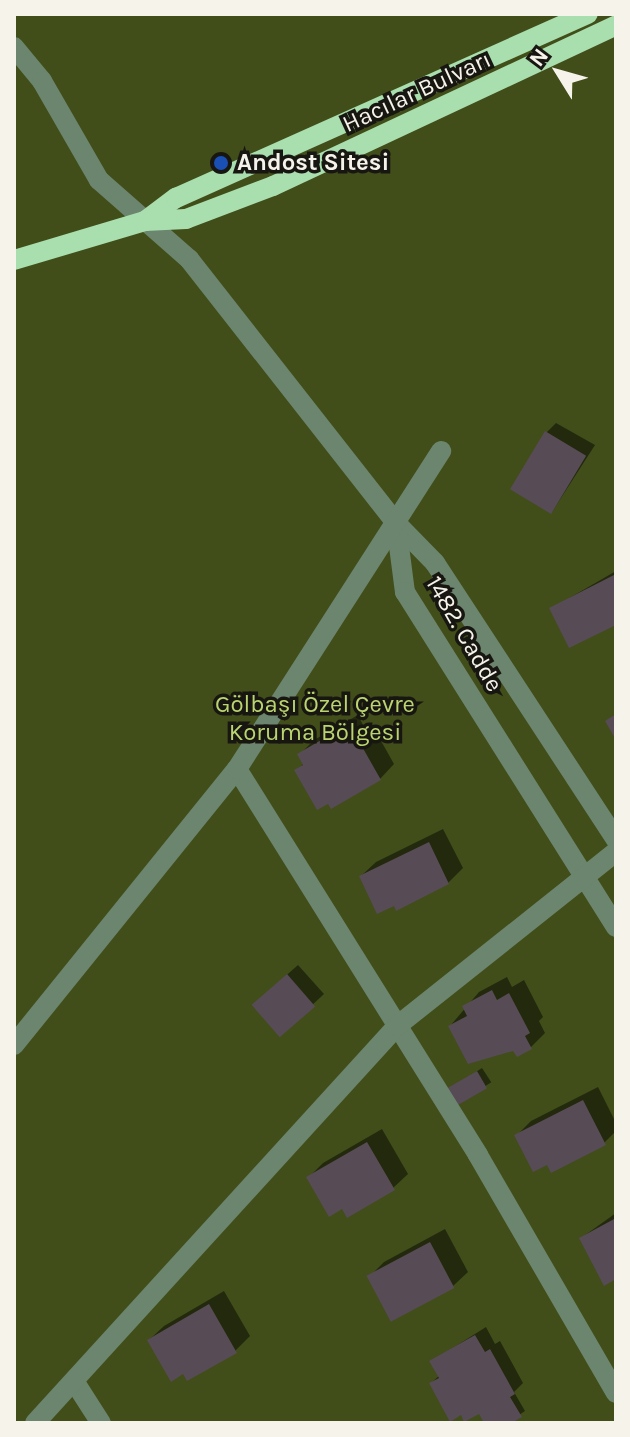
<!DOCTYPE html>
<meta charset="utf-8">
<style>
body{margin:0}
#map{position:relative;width:630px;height:1437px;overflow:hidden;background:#322d22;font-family:Karla,sans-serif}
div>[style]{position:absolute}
.green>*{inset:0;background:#414e1a;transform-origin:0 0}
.shadow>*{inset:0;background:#0007;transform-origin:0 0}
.building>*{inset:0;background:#574b55;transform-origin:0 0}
.minor>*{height:20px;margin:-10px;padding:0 10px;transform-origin:10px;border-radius:10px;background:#6c856e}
.major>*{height:20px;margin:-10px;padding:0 10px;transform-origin:10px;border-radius:10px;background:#a9deae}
.dots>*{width:22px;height:22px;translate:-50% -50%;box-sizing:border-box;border:4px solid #181611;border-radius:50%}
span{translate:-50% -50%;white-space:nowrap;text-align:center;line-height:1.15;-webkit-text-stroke:7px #181611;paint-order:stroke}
.street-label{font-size:24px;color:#f6f3eb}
.poi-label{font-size:24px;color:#f6f3eb;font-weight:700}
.left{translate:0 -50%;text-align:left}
.park-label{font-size:24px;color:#bad570}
.frame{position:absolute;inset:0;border:16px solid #f6f3eb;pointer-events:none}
.north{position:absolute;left:518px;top:32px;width:80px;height:80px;-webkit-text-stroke:6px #181611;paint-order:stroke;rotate:307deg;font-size:22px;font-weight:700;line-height:32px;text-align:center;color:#f6f3eb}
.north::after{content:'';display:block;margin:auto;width:28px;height:36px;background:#f6f3eb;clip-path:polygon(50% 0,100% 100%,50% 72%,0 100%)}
</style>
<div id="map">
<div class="green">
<div style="left:14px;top:14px;width:602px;height:1409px"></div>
</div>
<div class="shadow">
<div style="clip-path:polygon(556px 423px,595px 445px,552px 512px,546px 433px)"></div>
<div style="clip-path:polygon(616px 571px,616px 622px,570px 646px,552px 608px)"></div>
<div style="clip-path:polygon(358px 715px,364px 727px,371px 723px,394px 764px,380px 779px,297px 771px,304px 763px,299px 755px,314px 740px)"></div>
<div style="clip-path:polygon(443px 829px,463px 868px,448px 883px,361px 876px,376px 862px)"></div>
<div style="clip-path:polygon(298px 965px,324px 994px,281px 1034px,264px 995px)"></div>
<div style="clip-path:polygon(507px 977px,512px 987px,524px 980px,543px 1017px,539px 1021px,545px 1033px,531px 1047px,514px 1048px,450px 1026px,479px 992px)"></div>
<div style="left:482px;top:1068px;width:17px;height:39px;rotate:57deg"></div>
<div style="clip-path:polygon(598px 1087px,616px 1123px,616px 1131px,604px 1143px,517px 1135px,531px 1121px)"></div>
<div style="clip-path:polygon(382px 1129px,408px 1174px,393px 1188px,343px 1207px,308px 1178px,323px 1163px)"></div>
<div style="clip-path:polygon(616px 1213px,616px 1277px,581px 1238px)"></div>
<div style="clip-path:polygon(445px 1229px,468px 1272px,453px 1286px,411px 1309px,370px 1276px,384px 1262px)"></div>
<div style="clip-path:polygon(224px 1291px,250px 1336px,235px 1351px,149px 1340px,164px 1326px)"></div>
<div style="clip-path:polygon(486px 1327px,495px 1344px,500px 1341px,523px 1383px,514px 1392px,525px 1411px,507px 1423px,486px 1423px,480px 1411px,431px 1383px,440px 1375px,432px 1361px)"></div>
</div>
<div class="building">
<div style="left:545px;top:431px;width:48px;height:68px;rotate:31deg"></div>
<div style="clip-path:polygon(614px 575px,616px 625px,569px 648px,549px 608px)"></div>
<div style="clip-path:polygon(616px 714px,616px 740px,605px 721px)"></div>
<div style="clip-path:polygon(342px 728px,349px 740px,356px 736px,381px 780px,331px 809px,328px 804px,317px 810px,294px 770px,303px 765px,297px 754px)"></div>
<div style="clip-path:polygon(429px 842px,449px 884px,396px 911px,394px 906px,377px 914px,359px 876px)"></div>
<div style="left:287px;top:974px;width:43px;height:47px;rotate:49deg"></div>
<div style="clip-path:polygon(492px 990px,497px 1000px,509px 993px,530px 1033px,525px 1036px,532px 1049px,517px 1057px,513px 1051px,468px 1064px,448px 1026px,467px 1016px,462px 1006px)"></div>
<div style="left:477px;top:1071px;width:20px;height:36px;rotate:60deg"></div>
<div style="clip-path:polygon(583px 1100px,606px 1145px,551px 1173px,547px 1165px,533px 1172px,514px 1135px)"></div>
<div style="clip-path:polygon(367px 1142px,395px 1190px,347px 1218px,342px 1209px,329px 1217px,306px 1177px)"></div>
<div style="clip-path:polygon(616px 1218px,616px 1279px,604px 1286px,579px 1238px)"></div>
<div style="left:430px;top:1242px;width:52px;height:72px;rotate:62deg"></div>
<div style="clip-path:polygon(209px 1304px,237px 1353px,187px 1381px,183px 1374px,171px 1382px,147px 1340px)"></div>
<div style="clip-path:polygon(475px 1335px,485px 1352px,490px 1349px,515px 1394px,510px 1397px,522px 1417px,511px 1423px,484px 1423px,479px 1414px,464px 1422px,461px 1415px,450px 1422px,429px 1383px,439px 1378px,429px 1361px)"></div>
</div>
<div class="minor">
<div style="left:14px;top:47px;width:44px;rotate:50.5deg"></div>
<div style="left:42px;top:81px;width:114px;rotate:60.1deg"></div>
<div style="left:99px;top:180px;width:120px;rotate:41.3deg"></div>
<div style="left:189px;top:259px;width:335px;rotate:51.9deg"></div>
<div style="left:396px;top:523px;width:56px;rotate:45.7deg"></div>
<div style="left:435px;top:563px;width:331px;rotate:56.8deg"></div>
<div style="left:396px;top:523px;width:70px;rotate:82.6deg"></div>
<div style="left:405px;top:592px;width:396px;rotate:57.8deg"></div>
<div style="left:237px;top:769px;width:455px;rotate:58deg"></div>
<div style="left:478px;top:1155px;width:275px;rotate:59.9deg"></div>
<div style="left:14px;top:1045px;width:355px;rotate:-51.1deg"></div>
<div style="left:237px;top:769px;width:378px;rotate:-57.3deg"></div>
<div style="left:74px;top:1381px;width:50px;rotate:57.3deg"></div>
<div style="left:35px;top:1423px;width:537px;rotate:-47.64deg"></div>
<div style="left:397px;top:1026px;width:280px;rotate:-38.5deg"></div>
</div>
<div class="major">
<div style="left:145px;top:221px;width:41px;rotate:-2.8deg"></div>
<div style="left:186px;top:219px;width:93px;rotate:-20.8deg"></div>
<div style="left:273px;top:186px;width:379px;rotate:-25.1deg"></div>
<div style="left:14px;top:260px;width:137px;rotate:-16.6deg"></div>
<div style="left:145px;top:221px;width:39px;rotate:-37deg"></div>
<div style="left:176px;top:198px;width:451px;rotate:-24.1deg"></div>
</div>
<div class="dots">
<div style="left:221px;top:163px;background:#1a4fb4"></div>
</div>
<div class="street-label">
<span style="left:417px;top:92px;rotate:-25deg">Hacılar Bulvarı</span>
<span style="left:464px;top:634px;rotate:60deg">1482. Cadde</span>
</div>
<div class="poi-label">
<span class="left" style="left:237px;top:163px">Andost Sitesi</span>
</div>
<div class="park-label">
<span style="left:315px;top:719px">Gölbaşı Özel Çevre<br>Koruma Bölgesi</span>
</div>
<div class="frame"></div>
<div class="north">N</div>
</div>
